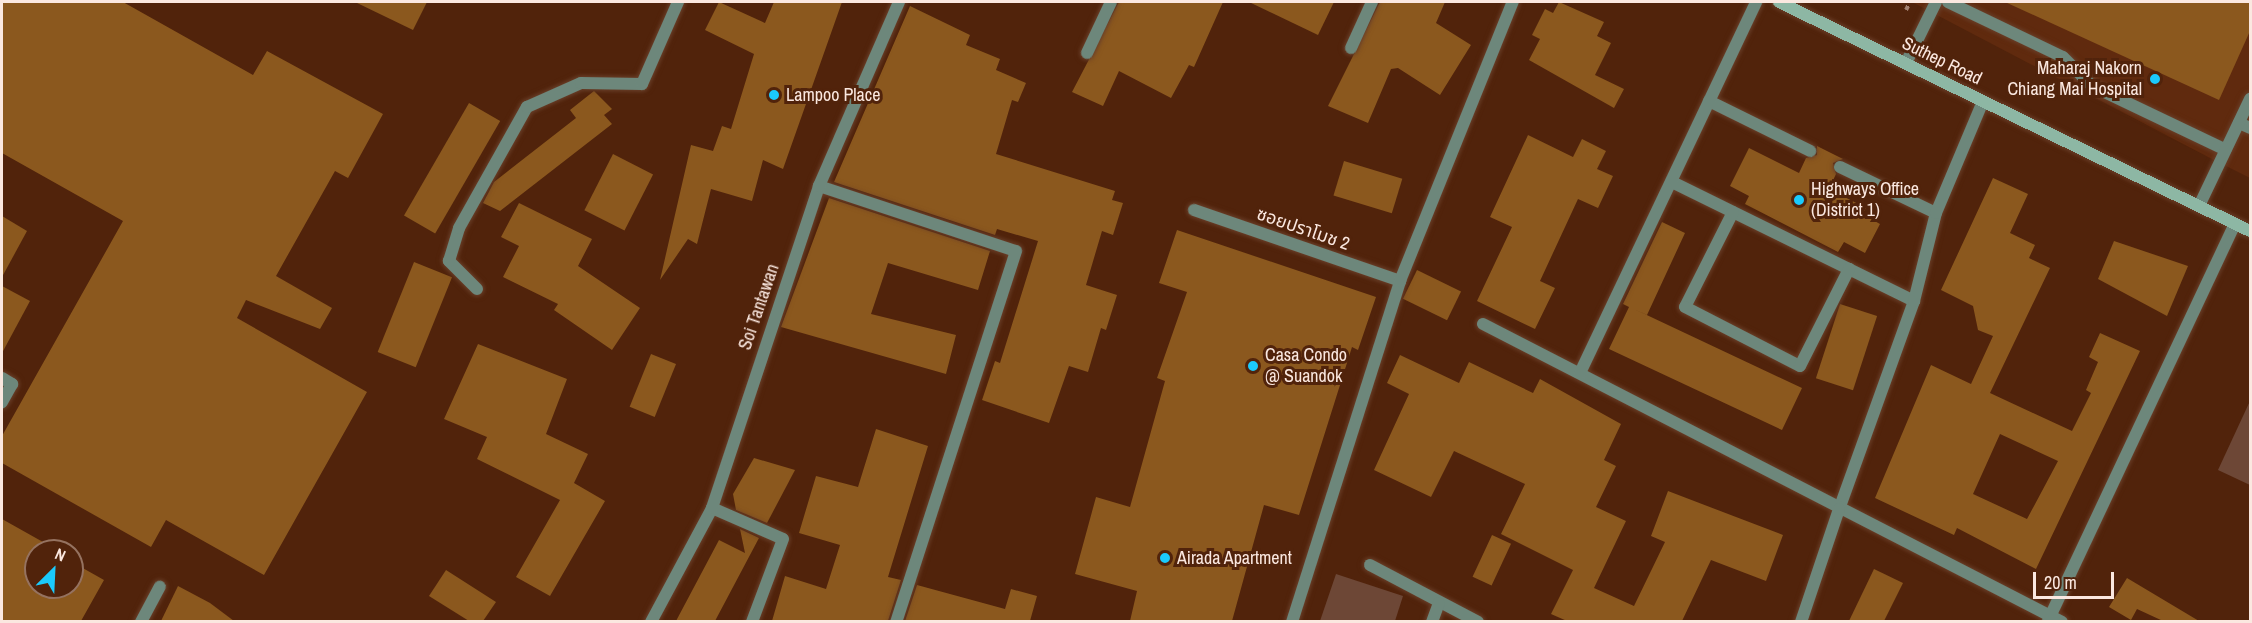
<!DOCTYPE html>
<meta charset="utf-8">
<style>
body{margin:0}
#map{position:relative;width:2252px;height:623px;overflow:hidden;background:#51230b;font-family:"Archivo Narrow","Noto Sans Thai",sans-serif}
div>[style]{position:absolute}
.built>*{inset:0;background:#602a0e}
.green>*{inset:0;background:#6d4736}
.building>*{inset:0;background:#8b581e;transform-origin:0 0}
.path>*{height:4px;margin-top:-2px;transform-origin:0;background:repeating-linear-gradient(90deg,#a38171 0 4.5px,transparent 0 9px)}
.roads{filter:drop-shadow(0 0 2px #693f29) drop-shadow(0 0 2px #693f29)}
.service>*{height:12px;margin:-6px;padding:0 6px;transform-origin:6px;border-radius:6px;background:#6d877b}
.minor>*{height:12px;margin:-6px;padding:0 6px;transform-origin:6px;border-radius:6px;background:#6d877b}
.secondary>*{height:12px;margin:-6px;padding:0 6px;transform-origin:6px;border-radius:6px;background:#8db7a4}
.dots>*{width:16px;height:16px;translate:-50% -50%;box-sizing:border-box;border:3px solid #51230b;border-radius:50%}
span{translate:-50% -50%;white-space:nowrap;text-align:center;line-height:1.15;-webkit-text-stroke:6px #51230b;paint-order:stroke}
.street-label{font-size:18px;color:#fbe8e0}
.poi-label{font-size:18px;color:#fbe8e0}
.right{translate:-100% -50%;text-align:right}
.left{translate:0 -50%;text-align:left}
.frame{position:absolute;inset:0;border:3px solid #fbe8e0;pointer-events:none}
.north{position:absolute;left:24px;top:539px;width:60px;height:60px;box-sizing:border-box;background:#51230b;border:2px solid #957260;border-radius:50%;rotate:24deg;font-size:16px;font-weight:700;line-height:24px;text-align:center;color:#fbe8e0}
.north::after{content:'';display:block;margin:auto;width:21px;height:27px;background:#1bcafc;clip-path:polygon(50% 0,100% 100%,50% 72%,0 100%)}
.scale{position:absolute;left:2033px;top:572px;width:81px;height:27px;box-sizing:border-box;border:3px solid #fbe8e0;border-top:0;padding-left:8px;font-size:18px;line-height:21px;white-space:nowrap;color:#fbe8e0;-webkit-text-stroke:4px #51230b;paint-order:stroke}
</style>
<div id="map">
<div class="built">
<div style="clip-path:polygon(1912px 2px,2250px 2px,2250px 178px,2208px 157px)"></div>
</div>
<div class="green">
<div style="clip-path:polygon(2250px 401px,2250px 485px,2218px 470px)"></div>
<div style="clip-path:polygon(1336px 574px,1403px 596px,1395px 621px,1320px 621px)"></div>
</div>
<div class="building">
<div style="clip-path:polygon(2px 2px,123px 2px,253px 75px,267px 51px,383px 114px,348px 178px,335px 171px,276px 276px,332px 308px,320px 329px,246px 300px,237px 318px,367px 392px,264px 575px,166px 520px,151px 547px,2px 463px,2px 436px,123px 221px,2px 153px)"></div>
<div style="clip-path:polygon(355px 2px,427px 2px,413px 30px)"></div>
<div style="clip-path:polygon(719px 2px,765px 23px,774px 2px,842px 2px,783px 169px,763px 160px,752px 201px,711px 189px,697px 244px,688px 239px,660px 280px,691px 145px,713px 151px,722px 126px,731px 129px,754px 54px,705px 30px)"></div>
<div style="clip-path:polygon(1119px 2px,1223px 2px,1194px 67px,1189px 65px,1171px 98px,1119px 71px,1103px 106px,1072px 92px)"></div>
<div style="clip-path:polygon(1249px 2px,1334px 2px,1318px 35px)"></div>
<div style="clip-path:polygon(1380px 2px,1445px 2px,1436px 23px,1471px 45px,1440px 95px,1398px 68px,1391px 69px,1368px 123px,1328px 106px)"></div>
<div style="clip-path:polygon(1559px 2px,1604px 22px,1597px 36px,1611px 43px,1595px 75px,1624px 89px,1614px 108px,1529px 60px,1540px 39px,1532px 35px,1545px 9px,1553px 13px)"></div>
<div style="clip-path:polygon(2005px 2px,2250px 2px,2250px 31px,2219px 100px)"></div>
<div style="clip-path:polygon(910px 6px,970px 35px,966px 45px,1000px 59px,996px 70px,1026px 83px,1018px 102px,1012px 100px,996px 154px,1115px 191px,1112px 200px,1123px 203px,1113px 235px,1102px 231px,1086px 285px,1117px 295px,1106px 330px,1101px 328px,1088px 372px,1069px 366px,1049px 423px,982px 400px,995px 361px,1000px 363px,1038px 241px,997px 229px,995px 235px,834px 182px)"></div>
<div style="clip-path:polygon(594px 91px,612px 109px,604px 115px,612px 124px,500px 211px,483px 203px,494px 182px,576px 118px,570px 110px)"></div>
<div style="left:469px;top:103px;width:36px;height:130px;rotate:30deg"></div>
<div style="clip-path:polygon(1528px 135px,1573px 157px,1582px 139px,1606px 151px,1597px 169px,1613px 176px,1598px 208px,1578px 199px,1540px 281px,1555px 288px,1535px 329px,1477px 301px,1512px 227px,1490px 217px)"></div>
<div style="clip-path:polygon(1817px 146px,1843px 159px,1833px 163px,1836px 174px,1829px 189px,1866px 208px,1862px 214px,1880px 224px,1865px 253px,1844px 242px,1838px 252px,1745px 204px,1749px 196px,1730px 186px,1749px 148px,1799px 173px,1806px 158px,1817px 155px)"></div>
<div style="left:613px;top:154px;width:45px;height:63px;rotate:27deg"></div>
<div style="left:1344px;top:161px;width:61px;height:36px;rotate:17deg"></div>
<div style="clip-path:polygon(evenodd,1993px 178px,2028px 194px,2010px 233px,2035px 245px,2029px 258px,2050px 268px,1990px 393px,2072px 431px,2091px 393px,2086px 390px,2098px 362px,2089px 357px,2100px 333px,2140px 351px,2036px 569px,1957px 528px,1954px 535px,1875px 498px,1931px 365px,1971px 384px,1993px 336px,1978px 330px,1973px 306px,1941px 290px,1993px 178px,2000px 434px,2058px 461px,2027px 519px,1973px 494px,2000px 434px)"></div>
<div style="clip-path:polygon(829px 198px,990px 251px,978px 290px,888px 263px,871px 314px,956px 335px,946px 374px,781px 327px)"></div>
<div style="clip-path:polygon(519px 203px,592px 239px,578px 266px,640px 308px,612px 350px,554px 310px,558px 304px,503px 277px,519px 246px,501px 237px)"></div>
<div style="clip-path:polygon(2px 216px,27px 231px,2px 277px)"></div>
<div style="clip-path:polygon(1662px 222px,1685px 233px,1647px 315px,1634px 309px,1802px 388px,1782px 430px,1609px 349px,1629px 307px,1623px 304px)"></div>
<div style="clip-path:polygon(1177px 230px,1376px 297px,1358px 350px,1352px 347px,1299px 515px,1264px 505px,1232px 621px,1130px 621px,1137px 591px,1075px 574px,1096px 497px,1130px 507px,1165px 381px,1157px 378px,1187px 292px,1159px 283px)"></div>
<div style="clip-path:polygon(2114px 241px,2188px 266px,2167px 316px,2098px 279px)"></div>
<div style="left:414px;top:262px;width:41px;height:97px;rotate:22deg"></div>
<div style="left:1417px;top:270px;width:49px;height:32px;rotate:26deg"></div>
<div style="clip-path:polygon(2px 286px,30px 301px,2px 353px)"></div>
<div style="left:1840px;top:304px;width:39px;height:78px;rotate:18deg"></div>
<div style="clip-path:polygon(478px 344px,567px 379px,546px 434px,588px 454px,574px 483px,605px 501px,550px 596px,516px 577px,560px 500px,477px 459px,487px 437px,444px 419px)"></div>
<div style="left:651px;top:354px;width:27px;height:57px;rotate:22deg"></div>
<div style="clip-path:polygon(1400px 355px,1459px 383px,1469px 362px,1533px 393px,1540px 379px,1621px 424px,1604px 460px,1616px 466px,1596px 507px,1626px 521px,1594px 588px,1634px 606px,1665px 542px,1651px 536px,1668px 491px,1783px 535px,1766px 581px,1711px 560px,1682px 621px,1567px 621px,1551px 614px,1573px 570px,1501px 534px,1525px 484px,1454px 451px,1431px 497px,1374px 470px,1409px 394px,1387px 383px)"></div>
<div style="clip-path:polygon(876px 429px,928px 446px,888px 577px,901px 580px,888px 621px,772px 621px,785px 576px,826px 589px,840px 545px,799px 533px,816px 476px,858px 487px)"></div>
<div style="clip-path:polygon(754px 458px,795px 470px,767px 523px,736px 510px,733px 494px)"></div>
<div style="clip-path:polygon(2px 519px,59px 551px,36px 551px,36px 587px,72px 587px,72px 562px,104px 580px,81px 621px,2px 621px)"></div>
<div style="clip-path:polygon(740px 529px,759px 538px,715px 621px,676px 621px,719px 540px,745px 553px)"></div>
<div style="left:1492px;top:535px;width:21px;height:46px;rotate:25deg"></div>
<div style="clip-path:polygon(1874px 569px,1903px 583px,1884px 621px,1849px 621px)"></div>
<div style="clip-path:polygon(446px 570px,496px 602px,483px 621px,469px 621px,429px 596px)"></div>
<div style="clip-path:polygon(2127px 578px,2199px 621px,2163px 621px,2137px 609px,2131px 620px,2109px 607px)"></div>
<div style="clip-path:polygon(917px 585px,1005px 609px,1011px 589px,1037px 596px,1030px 621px,905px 621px)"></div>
<div style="clip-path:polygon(178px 586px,210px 603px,234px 621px,161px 621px)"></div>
</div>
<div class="path">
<div style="left:1906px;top:10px;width:9px;rotate:-63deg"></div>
</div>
<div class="roads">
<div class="service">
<div style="left:1948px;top:2px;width:127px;rotate:25.6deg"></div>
<div style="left:2063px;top:57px;width:41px;rotate:45deg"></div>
<div style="left:2092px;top:86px;width:148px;rotate:25.5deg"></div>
<div style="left:1351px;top:48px;width:51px;rotate:-65.5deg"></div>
<div style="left:1906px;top:63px;width:68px;rotate:-63.8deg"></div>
<div style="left:1709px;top:101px;width:113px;rotate:26.3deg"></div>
<div style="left:2239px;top:123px;width:12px;rotate:24deg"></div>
<div style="left:1840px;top:167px;width:106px;rotate:25.6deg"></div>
<div style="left:1672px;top:182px;width:270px;rotate:26.2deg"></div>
<div style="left:1914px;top:301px;width:221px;rotate:109.8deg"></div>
<div style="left:2199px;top:206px;width:119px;rotate:-64.5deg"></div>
<div style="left:1194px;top:210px;width:218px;rotate:19deg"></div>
<div style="left:1733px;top:212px;width:106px;rotate:116.8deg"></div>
<div style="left:1685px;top:307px;width:129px;rotate:27.2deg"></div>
<div style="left:1800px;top:366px;width:109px;rotate:-63.2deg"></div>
<div style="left:1914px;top:301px;width:91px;rotate:-76deg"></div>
<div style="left:1936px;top:213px;width:121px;rotate:-67.2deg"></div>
<div style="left:1483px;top:324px;width:651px;rotate:27.23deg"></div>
<div style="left:1580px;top:373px;width:411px;rotate:-64.6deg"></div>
<div style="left:2048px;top:621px;width:439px;rotate:-64.8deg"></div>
</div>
<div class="minor">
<div style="left:1087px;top:53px;width:56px;rotate:-64.8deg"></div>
<div style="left:819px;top:186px;width:207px;rotate:18.3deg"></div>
<div style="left:1016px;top:251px;width:390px;rotate:107.9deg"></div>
<div style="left:477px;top:289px;width:40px;rotate:-135deg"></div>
<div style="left:449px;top:261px;width:34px;rotate:-73deg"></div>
<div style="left:459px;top:228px;width:139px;rotate:-60.7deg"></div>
<div style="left:527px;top:107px;width:59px;rotate:-24deg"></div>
<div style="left:581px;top:83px;width:61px;rotate:0.9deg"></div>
<div style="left:642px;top:84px;width:90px;rotate:-66.3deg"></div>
<div style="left:2px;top:378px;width:12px;rotate:31deg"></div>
<div style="left:12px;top:384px;width:21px;rotate:119deg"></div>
<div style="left:712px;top:508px;width:77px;rotate:23.6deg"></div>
<div style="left:783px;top:539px;width:89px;rotate:110.5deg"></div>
<div style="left:1370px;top:565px;width:122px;rotate:27.8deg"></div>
<div style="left:141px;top:622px;width:40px;rotate:-62deg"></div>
<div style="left:651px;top:622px;width:129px;rotate:-61.8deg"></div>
<div style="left:712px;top:508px;width:339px;rotate:-71.6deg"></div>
<div style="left:819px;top:186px;width:201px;rotate:-66.5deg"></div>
<div style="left:1292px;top:622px;width:358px;rotate:-72.4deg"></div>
<div style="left:1400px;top:281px;width:301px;rotate:-68deg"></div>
<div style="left:1432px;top:622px;width:20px;rotate:-70deg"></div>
<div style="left:1801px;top:622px;width:119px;rotate:-71.4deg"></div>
</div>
<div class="secondary">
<div style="left:1779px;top:2px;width:524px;rotate:25.93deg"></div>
</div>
</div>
<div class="dots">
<div style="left:2155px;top:79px;background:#1bcafc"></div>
<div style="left:774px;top:95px;background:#1bcafc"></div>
<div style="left:1799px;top:200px;background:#1bcafc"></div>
<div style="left:1253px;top:366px;background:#1bcafc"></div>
<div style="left:1165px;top:558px;background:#1bcafc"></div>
</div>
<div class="street-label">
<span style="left:1942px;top:61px;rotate:26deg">Suthep Road</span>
<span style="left:1303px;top:229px;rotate:19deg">ซอยปราโมช 2</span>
<span style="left:759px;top:307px;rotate:-71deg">Soi Tantawan</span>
</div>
<div class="poi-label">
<span class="right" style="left:2142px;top:79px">Maharaj Nakorn<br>Chiang Mai Hospital</span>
<span class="left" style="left:786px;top:95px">Lampoo Place</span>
<span class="left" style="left:1811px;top:200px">Highways Office<br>(District 1)</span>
<span class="left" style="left:1265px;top:366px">Casa Condo<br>@ Suandok</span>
<span class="left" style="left:1177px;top:558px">Airada Apartment</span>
</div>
<div class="frame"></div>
<div class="north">N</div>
<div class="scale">20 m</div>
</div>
